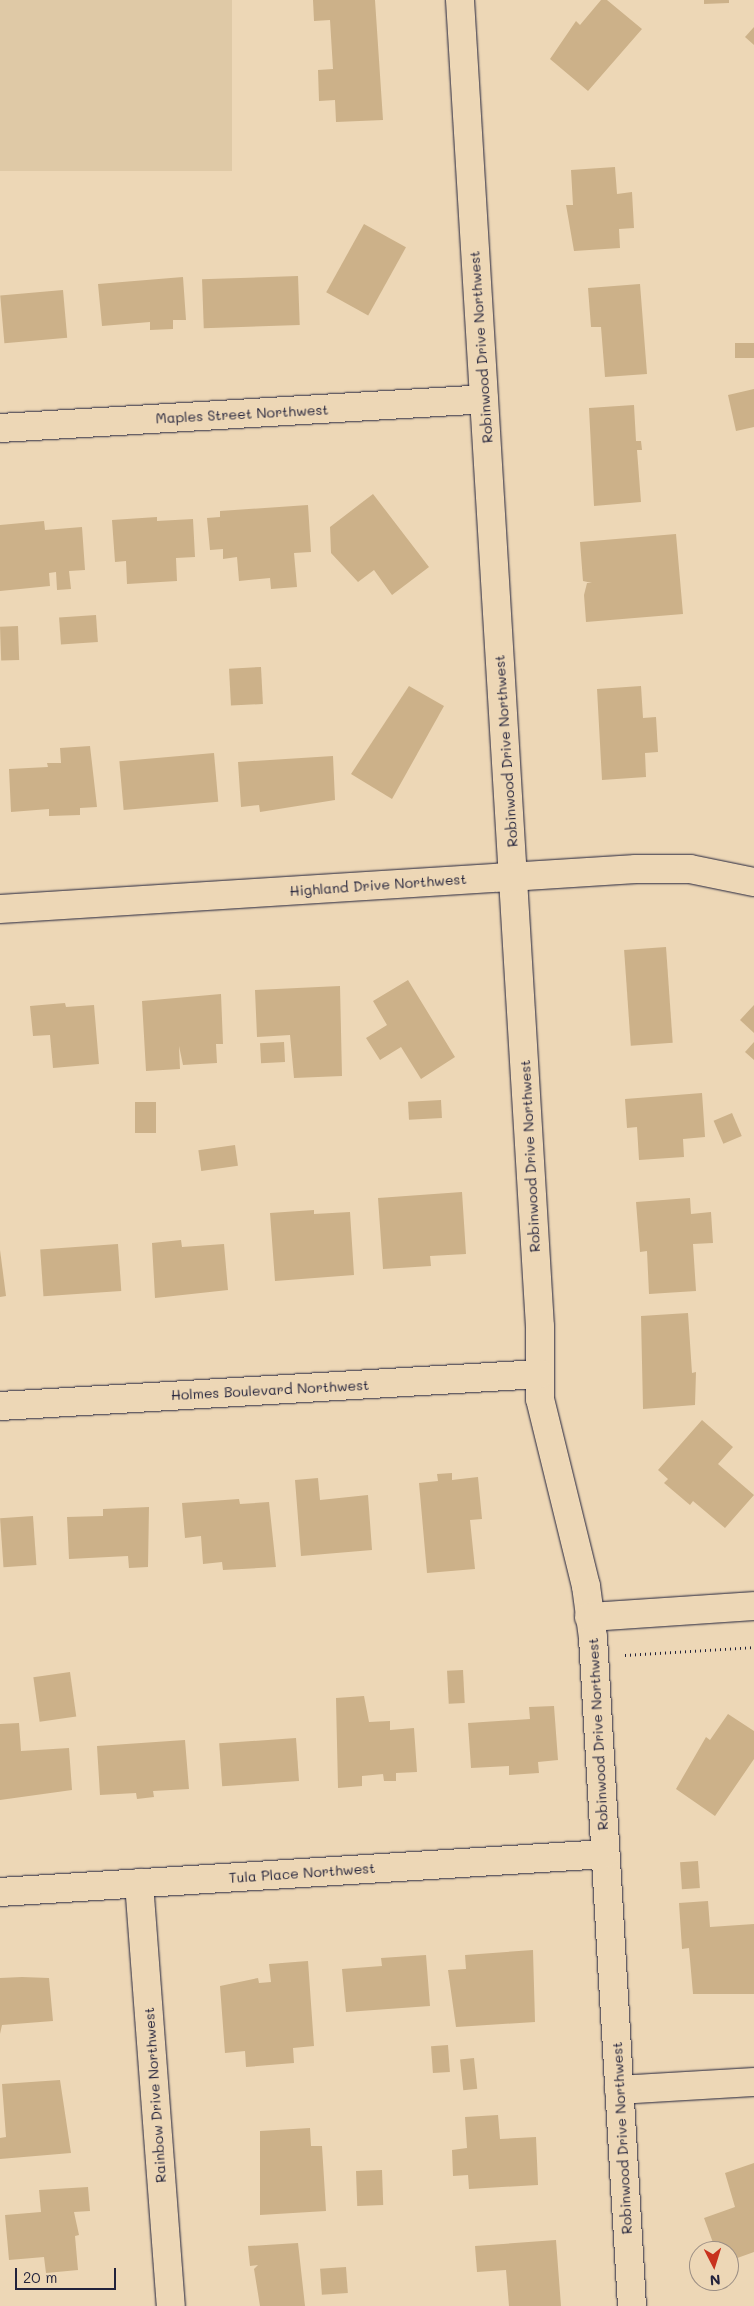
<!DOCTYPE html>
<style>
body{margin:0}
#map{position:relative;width:754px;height:2306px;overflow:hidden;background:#edd7b6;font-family:Mali,sans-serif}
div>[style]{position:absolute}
.built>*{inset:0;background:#dfc9a6;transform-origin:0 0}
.building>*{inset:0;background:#ccb189;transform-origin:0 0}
.path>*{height:3px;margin-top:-1.5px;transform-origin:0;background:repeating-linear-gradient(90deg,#22223b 0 1px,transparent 0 5px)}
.roads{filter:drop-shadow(0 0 1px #22223b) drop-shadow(0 0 1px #22223b)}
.minor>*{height:28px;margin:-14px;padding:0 14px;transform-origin:14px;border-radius:14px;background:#edd7b6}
span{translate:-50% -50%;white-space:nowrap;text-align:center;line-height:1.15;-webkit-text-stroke:4px #edd7b6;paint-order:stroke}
.street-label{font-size:14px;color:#22223b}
.north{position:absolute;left:689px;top:2241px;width:50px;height:50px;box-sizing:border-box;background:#edd7b6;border:1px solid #9c8f85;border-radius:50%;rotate:175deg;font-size:14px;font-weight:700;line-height:20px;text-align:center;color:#22223b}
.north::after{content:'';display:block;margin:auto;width:18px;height:22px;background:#c8321e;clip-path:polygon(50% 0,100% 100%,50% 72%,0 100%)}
.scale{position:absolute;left:15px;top:2268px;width:101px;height:22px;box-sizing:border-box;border:2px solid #22223b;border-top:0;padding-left:6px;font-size:15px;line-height:18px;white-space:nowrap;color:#22223b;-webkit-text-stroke:4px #edd7b6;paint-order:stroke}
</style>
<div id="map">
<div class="built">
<div style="left:0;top:0;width:232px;height:171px"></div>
</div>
<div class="building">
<div style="clip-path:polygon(313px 0,375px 0,383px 120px,336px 122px,335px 100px,319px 101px,318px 70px,333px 69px,330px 20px,314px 21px)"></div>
<div style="clip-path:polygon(601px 0,607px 0,642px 29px,588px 91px,550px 59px,576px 21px,580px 25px)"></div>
<div style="clip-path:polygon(704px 0,729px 0,729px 3px,704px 4px)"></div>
<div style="clip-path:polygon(754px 27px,754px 45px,745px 37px)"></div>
<div style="clip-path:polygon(615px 167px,617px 194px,632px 192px,634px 228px,619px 229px,620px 248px,574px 251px,566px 205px,573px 205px,571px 170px)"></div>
<div style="left:364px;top:224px;width:48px;height:78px;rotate:29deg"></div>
<div style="left:298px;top:276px;width:49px;height:96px;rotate:88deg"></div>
<div style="clip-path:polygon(183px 277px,186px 320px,173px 320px,173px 329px,150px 330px,150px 322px,102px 326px,98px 284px)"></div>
<div style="clip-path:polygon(640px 284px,647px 374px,605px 377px,601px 327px,591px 327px,588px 288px)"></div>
<div style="left:63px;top:290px;width:48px;height:63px;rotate:85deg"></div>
<div style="left:754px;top:343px;width:15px;height:19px;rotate:90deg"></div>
<div style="clip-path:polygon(754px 389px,754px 427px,736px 431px,728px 395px)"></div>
<div style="clip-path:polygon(634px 405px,636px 441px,641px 441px,642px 450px,637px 450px,641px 502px,594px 506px,589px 408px)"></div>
<div style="clip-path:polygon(373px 494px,429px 567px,392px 595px,374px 570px,358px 582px,331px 553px,330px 527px)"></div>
<div style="clip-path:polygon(308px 505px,311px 552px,294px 553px,297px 587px,271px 589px,270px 578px,239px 581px,237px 557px,223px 559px,223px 549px,210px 550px,207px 518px,220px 517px,220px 511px)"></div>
<div style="clip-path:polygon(157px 517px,157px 521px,193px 519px,195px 557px,176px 558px,177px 581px,127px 584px,126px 561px,115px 562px,112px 520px)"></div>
<div style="clip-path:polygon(44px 521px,45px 530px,82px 527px,85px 570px,69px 571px,71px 589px,57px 590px,56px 572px,49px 573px,50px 586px,0 591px,0 525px)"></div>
<div style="clip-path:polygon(676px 534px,683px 614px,586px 622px,584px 595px,587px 583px,592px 583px,583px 581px,580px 542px)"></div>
<div style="left:96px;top:615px;width:27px;height:37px;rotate:86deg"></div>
<div style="left:18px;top:626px;width:34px;height:18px;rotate:88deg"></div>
<div style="left:261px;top:667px;width:37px;height:32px;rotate:87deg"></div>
<div style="clip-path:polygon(409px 686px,444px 706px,392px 799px,351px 774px)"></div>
<div style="clip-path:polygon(641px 686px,643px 718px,656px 717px,658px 752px,645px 753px,646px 777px,602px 780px,597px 689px)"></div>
<div style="clip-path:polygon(90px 746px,97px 807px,80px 808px,80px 815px,49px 816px,49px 809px,11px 812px,9px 769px,48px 767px,47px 763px,61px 763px,60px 748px)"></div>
<div style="left:214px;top:753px;width:49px;height:95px;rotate:85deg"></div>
<div style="clip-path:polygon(333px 756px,335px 800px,260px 812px,259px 805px,241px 807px,238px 762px)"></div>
<div style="left:666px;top:947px;width:96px;height:42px;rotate:86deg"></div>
<div style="clip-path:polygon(408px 980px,455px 1057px,421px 1079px,401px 1047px,380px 1060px,366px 1038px,387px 1025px,373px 1001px)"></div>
<div style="clip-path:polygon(340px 986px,342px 1076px,294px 1078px,290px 1035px,257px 1037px,255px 990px)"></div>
<div style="clip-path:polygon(221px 994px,223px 1044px,216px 1044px,217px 1063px,183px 1065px,179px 1046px,180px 1069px,146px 1071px,142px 1001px)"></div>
<div style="clip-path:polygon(65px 1003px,66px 1007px,94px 1005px,99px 1064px,53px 1068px,50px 1035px,33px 1036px,30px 1006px)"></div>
<div style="clip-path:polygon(754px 1005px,754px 1033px,740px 1020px)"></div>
<div style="left:284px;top:1042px;width:20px;height:24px;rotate:87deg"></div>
<div style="clip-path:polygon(754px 1042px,754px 1060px,745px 1052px)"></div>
<div style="clip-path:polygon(702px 1093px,705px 1137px,683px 1139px,684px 1157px,639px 1160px,637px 1127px,627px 1128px,625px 1099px)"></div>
<div style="left:441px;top:1100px;width:18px;height:33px;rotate:87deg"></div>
<div style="left:135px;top:1102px;width:21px;height:31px"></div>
<div style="left:732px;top:1113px;width:25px;height:20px;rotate:67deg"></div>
<div style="left:235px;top:1145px;width:21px;height:37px;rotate:82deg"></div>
<div style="clip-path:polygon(462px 1192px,466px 1254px,430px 1256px,431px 1266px,383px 1269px,378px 1198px)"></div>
<div style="clip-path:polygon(690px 1198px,691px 1214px,711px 1212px,713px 1243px,693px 1244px,696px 1291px,649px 1294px,647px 1251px,640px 1252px,636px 1202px)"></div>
<div style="clip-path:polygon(314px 1210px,314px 1214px,350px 1212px,354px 1275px,275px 1281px,270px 1213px)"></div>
<div style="clip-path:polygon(181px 1240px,182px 1247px,224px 1244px,228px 1290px,155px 1298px,152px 1243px)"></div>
<div style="left:118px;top:1244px;width:47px;height:78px;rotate:86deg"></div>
<div style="clip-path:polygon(0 1250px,6px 1296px,0 1297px)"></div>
<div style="clip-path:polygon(688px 1313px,692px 1373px,696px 1372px,695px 1405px,643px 1409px,641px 1316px)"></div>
<div style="clip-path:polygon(702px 1420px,733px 1447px,718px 1464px,754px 1495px,725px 1528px,693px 1501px,690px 1505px,664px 1483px,668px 1479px,658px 1470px)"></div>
<div style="clip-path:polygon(452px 1473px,452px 1480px,478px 1477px,482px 1519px,470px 1520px,475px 1569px,427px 1573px,419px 1483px,438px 1481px,437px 1474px)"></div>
<div style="clip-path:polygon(318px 1478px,320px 1500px,368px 1495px,372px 1550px,301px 1556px,295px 1480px)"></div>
<div style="clip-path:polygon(239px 1499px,240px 1504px,269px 1502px,276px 1567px,223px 1570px,222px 1562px,203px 1564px,201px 1536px,185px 1538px,182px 1503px)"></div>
<div style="clip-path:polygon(149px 1507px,148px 1567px,129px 1568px,128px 1556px,69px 1559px,67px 1517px,103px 1516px,103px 1509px)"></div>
<div style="left:33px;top:1516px;width:49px;height:33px;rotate:86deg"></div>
<div style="left:463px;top:1670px;width:33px;height:16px;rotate:87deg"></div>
<div style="left:70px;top:1672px;width:45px;height:37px;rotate:82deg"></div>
<div style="clip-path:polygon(364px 1696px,369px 1722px,390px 1721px,390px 1730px,414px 1728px,417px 1772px,396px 1773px,396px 1781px,384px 1781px,383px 1774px,362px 1776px,362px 1786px,338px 1788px,336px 1698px)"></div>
<div style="clip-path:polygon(554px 1706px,558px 1760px,538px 1762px,539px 1773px,509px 1775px,509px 1766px,471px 1768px,468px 1723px,530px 1719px,529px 1707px)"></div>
<div style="clip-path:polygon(728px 1714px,754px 1731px,754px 1759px,715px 1816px,676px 1789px,706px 1737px,710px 1740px)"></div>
<div style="clip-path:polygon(19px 1723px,21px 1751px,69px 1748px,72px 1790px,0 1800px,0 1724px)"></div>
<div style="left:296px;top:1738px;width:43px;height:77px;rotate:86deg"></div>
<div style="clip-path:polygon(185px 1740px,189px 1789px,153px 1791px,154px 1797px,137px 1799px,136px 1793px,100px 1795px,97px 1746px)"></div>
<div style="left:698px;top:1861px;width:27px;height:18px;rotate:86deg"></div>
<div style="clip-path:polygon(708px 1901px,710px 1927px,754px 1924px,754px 1994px,693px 1994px,689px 1948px,682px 1949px,679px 1903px)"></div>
<div style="clip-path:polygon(533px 1950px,535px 2022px,456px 2027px,448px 1970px,466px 1969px,465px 1955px)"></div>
<div style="clip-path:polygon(426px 1955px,430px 2006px,346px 2012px,342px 1969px,382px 1966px,381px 1958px)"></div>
<div style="clip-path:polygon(308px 1961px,314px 2046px,293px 2048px,294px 2063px,246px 2067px,245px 2051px,225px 2053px,220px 1986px,258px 1978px,259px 1983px,271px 1982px,269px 1964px)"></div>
<div style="clip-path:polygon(22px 1977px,49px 1978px,53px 2021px,2px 2025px,0 2034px,0 1978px)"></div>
<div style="left:448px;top:2045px;width:27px;height:17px;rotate:86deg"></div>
<div style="left:474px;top:2058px;width:31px;height:14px;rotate:84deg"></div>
<div style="clip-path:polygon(60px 2080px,71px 2153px,0 2159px,0 2138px,6px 2137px,2px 2084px)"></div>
<div style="clip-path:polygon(498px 2115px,500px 2139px,536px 2137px,538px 2185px,469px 2189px,468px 2175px,453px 2176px,452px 2150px,467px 2148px,465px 2117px)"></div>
<div style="clip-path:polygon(310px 2128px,311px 2146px,322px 2146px,326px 2211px,260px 2215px,260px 2131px)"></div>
<div style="clip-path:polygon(754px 2163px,754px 2252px,729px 2261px,729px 2251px,716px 2251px,704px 2218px,735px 2207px,725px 2173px)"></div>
<div style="left:382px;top:2170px;width:35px;height:26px;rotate:88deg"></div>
<div style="clip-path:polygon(88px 2187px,90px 2211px,74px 2212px,79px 2235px,75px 2236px,78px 2270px,46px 2273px,44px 2257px,9px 2260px,5px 2215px,41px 2212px,39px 2190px)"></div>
<div style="clip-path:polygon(556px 2240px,561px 2306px,509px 2306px,506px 2270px,477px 2272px,475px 2246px)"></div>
<div style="clip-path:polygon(298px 2243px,305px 2306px,260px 2306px,254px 2269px,258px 2265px,250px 2266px,248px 2246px)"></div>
<div style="left:346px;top:2267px;width:26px;height:26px;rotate:86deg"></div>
</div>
<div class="path">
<div style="left:625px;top:1655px;width:129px;rotate:-3.5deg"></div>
</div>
<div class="roads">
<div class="minor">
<div style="left:460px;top:0;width:1329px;rotate:86.55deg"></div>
<div style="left:540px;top:1327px;width:72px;rotate:90deg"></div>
<div style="left:540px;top:1399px;width:193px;rotate:76.2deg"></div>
<div style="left:586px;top:1586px;width:52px;rotate:82.3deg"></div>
<div style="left:593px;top:1638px;width:669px;rotate:86.66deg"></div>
<div style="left:0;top:428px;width:485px;rotate:-3.4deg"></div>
<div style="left:0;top:909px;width:637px;rotate:-3.6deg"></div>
<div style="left:636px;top:869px;width:54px"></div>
<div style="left:690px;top:869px;width:65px;rotate:11.5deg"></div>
<div style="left:0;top:1406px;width:541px;rotate:-3.39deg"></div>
<div style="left:589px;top:1617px;width:165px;rotate:-3.8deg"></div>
<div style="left:139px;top:1883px;width:424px;rotate:85.7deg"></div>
<div style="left:0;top:1892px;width:606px;rotate:-3.59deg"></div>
<div style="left:619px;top:2090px;width:135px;rotate:-3.4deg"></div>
</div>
</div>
<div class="street-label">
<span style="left:481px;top:347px;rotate:-94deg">Robinwood Drive Northwest</span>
<span style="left:242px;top:414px;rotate:-3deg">Maples Street Northwest</span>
<span style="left:506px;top:751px;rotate:-94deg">Robinwood Drive Northwest</span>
<span style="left:378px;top:885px;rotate:-4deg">Highland Drive Northwest</span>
<span style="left:530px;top:1156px;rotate:-93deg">Robinwood Drive Northwest</span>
<span style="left:270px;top:1390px;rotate:-3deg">Holmes Boulevard Northwest</span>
<span style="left:598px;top:1734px;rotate:-93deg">Robinwood Drive Northwest</span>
<span style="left:302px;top:1873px;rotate:-4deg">Tula Place Northwest</span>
<span style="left:155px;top:2095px;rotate:-94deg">Rainbow Drive Northwest</span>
<span style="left:622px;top:2138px;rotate:-93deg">Robinwood Drive Northwest</span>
</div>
<div class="north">N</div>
<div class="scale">20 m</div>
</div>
